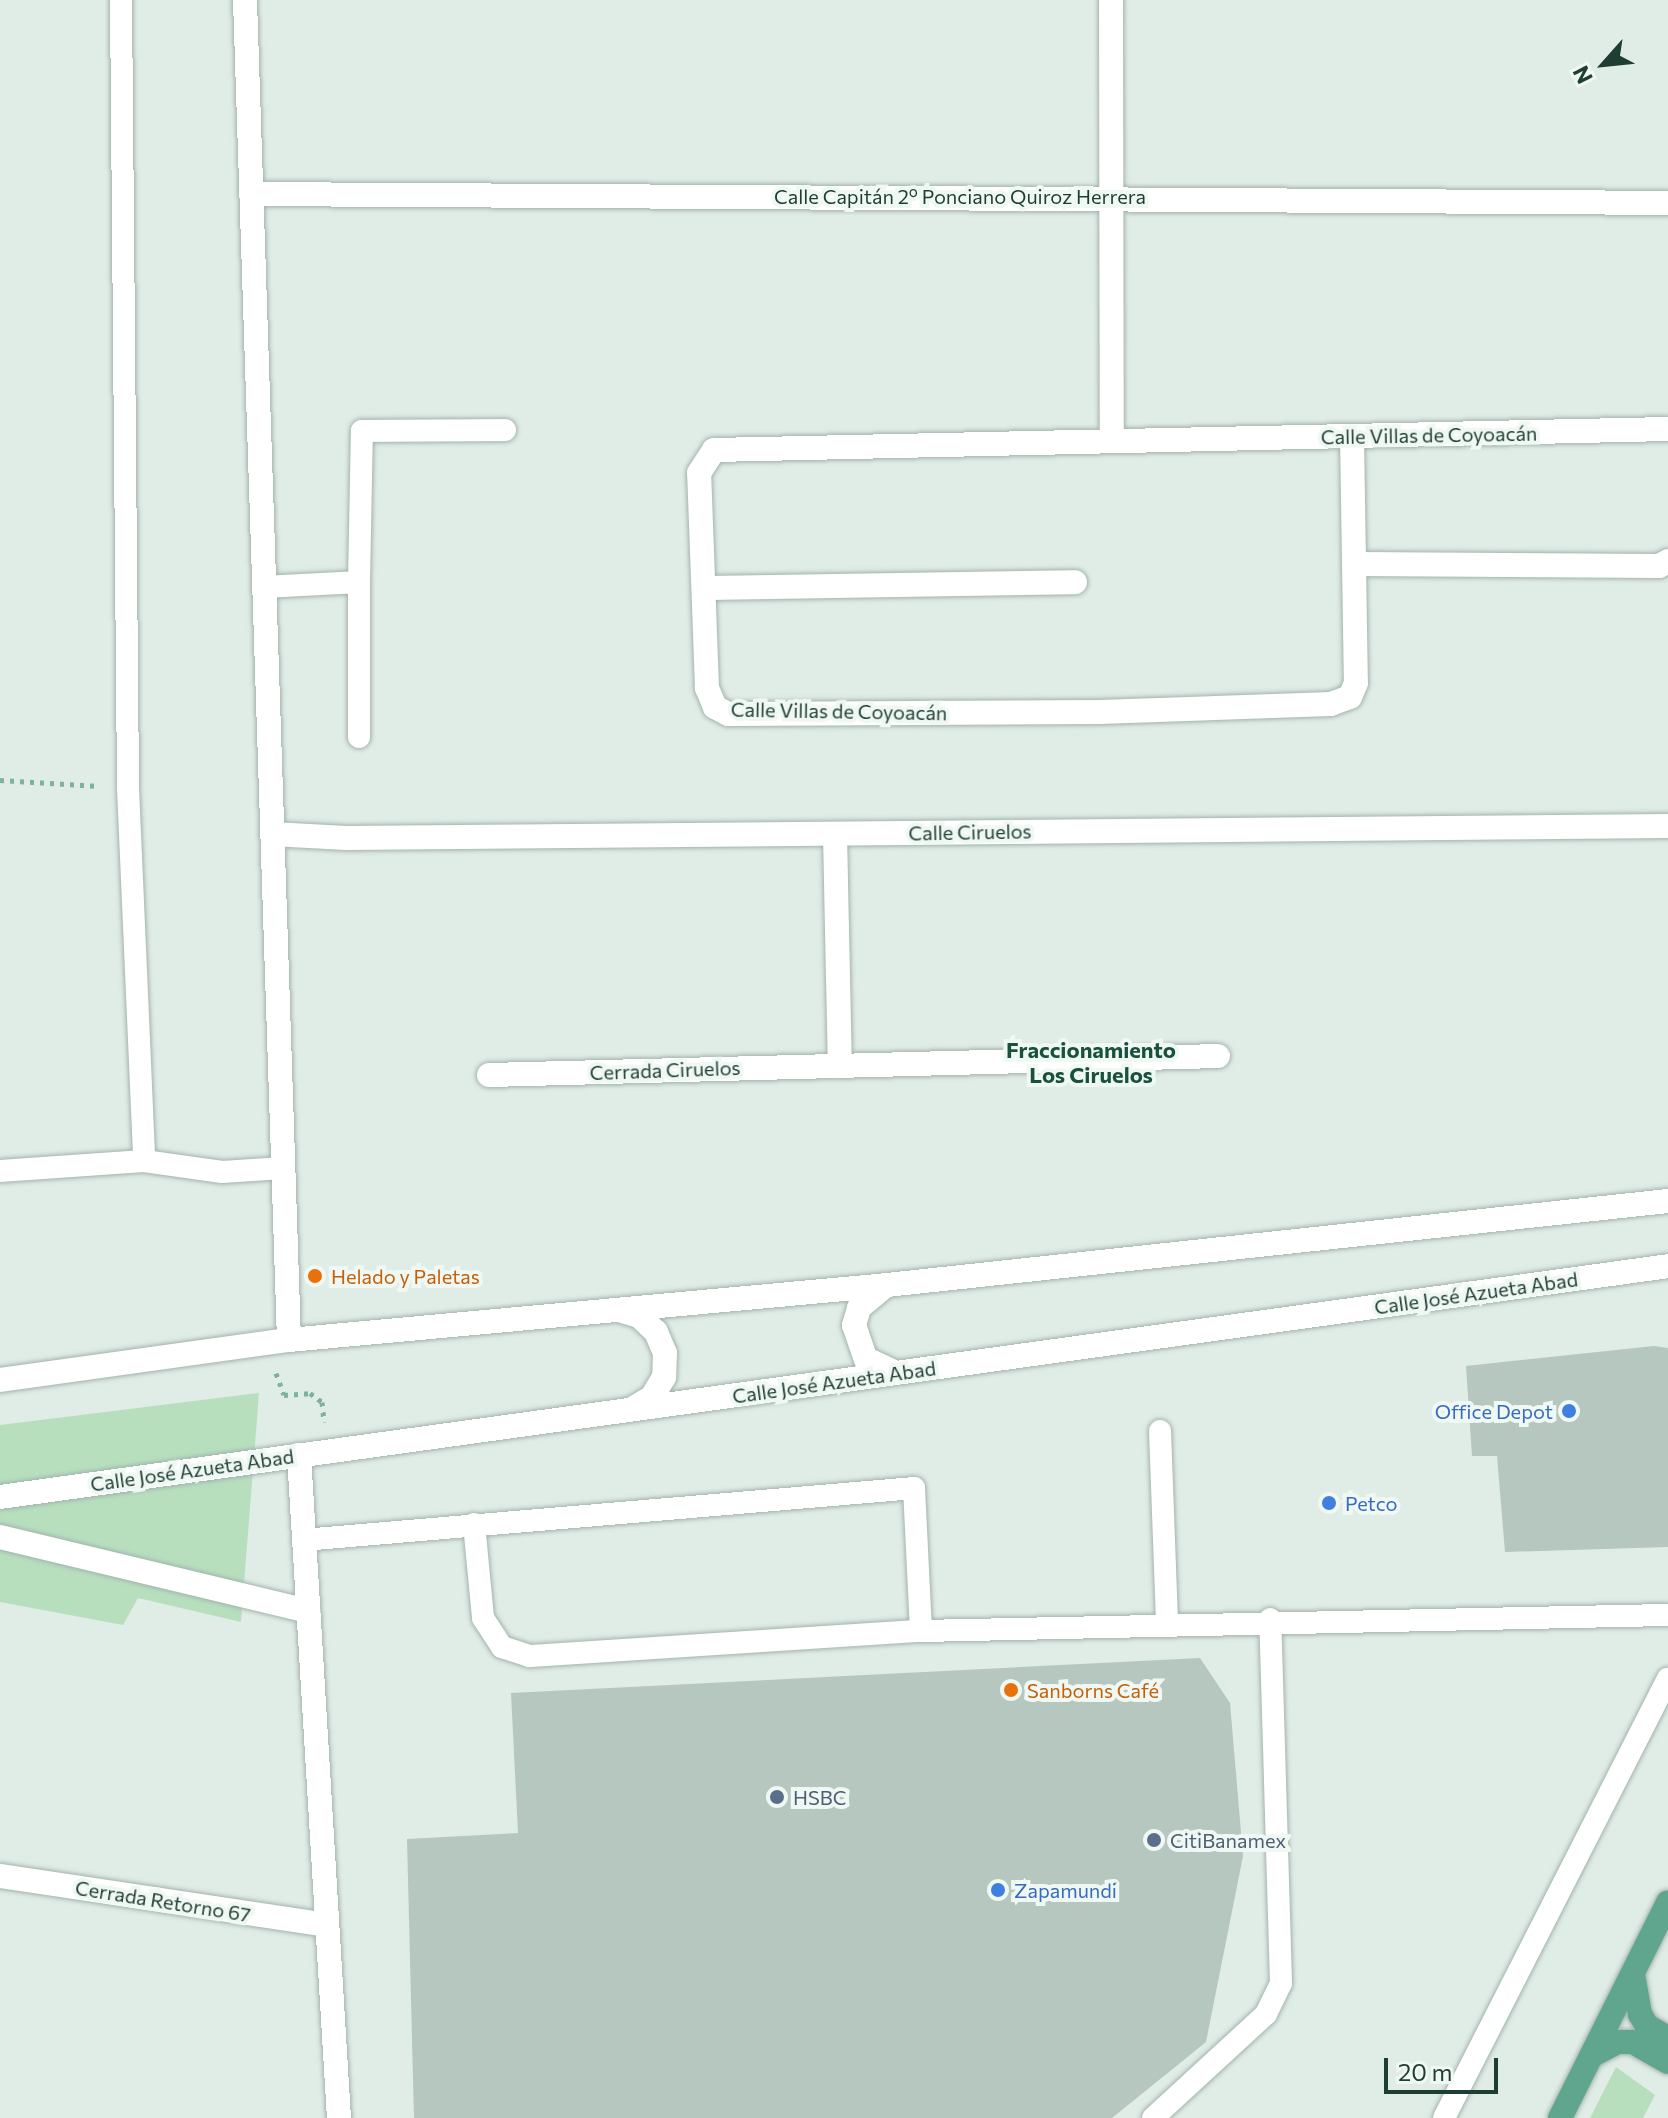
<!DOCTYPE html>
<meta charset="utf-8">
<style>
body{margin:0}
#map{position:relative;width:1668px;height:2118px;overflow:hidden;background:#e0ece6;font-family:Commissioner,sans-serif}
div>[style]{position:absolute}
.green>*{inset:0;background:#b7dfbe}
.building>*{inset:0;background:#b5c7be}
.path>*{height:5px;margin-top:-2.5px;transform-origin:0;background:repeating-linear-gradient(90deg,#7db29d 0 4px,transparent 0 10px)}
.roads{filter:drop-shadow(0 0 2px #a2b4ad) drop-shadow(0 0 2px #a2b4ad)}
.service>*{height:22px;margin:-11px;padding:0 11px;transform-origin:11px;border-radius:11px;background:#fff}
.minor>*{height:24px;margin:-12px;padding:0 12px;transform-origin:12px;border-radius:12px;background:#fff}
.tertiary>*{height:24px;margin:-12px;padding:0 12px;transform-origin:12px;border-radius:12px;background:#fff}
.primary>*{height:24px;margin:-12px;padding:0 12px;transform-origin:12px;border-radius:12px;background:#60a58e}
.dots>*{width:22px;height:22px;translate:-50% -50%;box-sizing:border-box;border:4px solid #f0f8f4;border-radius:50%}
span{translate:-50% -50%;white-space:nowrap;text-align:center;line-height:1.15;-webkit-text-stroke:8px #f0f8f4;paint-order:stroke}
.street-label{font-size:20px;color:#1f3e33}
.food-label{font-size:20px;color:#c56008}
.left{translate:0 -50%;text-align:left}
.shop-label{font-size:20px;color:#366cbe}
.right{translate:-100% -50%;text-align:right}
.service-label{font-size:20px;color:#4e5e75}
.neighbourhood-label{font-size:22px;color:#19513f;font-weight:700}
.north{position:absolute;left:1564px;top:24px;width:80px;height:80px;-webkit-text-stroke:6px #f0f8f4;paint-order:stroke;rotate:243deg;font-size:22px;font-weight:700;line-height:32px;text-align:center;color:#1f3e33}
.north::after{content:'';display:block;margin:auto;width:28px;height:36px;background:#1f3e33;clip-path:polygon(50% 0,100% 100%,50% 72%,0 100%)}
.scale{position:absolute;left:1384px;top:2058px;width:114px;height:36px;box-sizing:border-box;border:4px solid #1f3e33;border-top:0;padding-left:10px;font-size:24px;line-height:28px;white-space:nowrap;color:#1f3e33;-webkit-text-stroke:6px #f0f8f4;paint-order:stroke}
</style>
<div id="map">
<div class="green">
<div style="clip-path:polygon(259px 1393px,241px 1622px,138px 1598px,123px 1625px,0 1602px,0 1425px)"></div>
<div style="clip-path:polygon(1616px 2067px,1655px 2095px,1643px 2118px,1590px 2118px)"></div>
</div>
<div class="building">
<div style="clip-path:polygon(1654px 1346px,1668px 1348px,1668px 1547px,1505px 1552px,1497px 1456px,1472px 1456px,1466px 1366px)"></div>
<div style="clip-path:polygon(1200px 1658px,1230px 1703px,1243px 1856px,1206px 2042px,1112px 2118px,414px 2118px,407px 1839px,518px 1833px,511px 1693px)"></div>
</div>
<div class="path">
<div style="left:0;top:780px;width:99px;rotate:3.5deg"></div>
<div style="left:276px;top:1373px;width:23px;rotate:70deg"></div>
<div style="left:284px;top:1395px;width:26px;rotate:-4deg"></div>
<div style="left:310px;top:1393px;width:15px;rotate:37deg"></div>
<div style="left:322px;top:1402px;width:20px;rotate:84deg"></div>
</div>
<div class="roads">
<div class="service">
<div style="left:121px;top:0;width:788px;rotate:89.49deg"></div>
<div style="left:128px;top:788px;width:373px;rotate:87.5deg"></div>
<div style="left:359px;top:582px;width:155px;rotate:90deg"></div>
<div style="left:264px;top:587px;width:95px;rotate:-3deg"></div>
<div style="left:359px;top:582px;width:151px;rotate:-88.9deg"></div>
<div style="left:362px;top:431px;width:143px;rotate:-0.4deg"></div>
<div style="left:0;top:1171px;width:144px;rotate:-4deg"></div>
<div style="left:144px;top:1161px;width:79px;rotate:8deg"></div>
<div style="left:222px;top:1172px;width:61px;rotate:-3.8deg"></div>
<div style="left:1160px;top:1431px;width:192px;rotate:87.9deg"></div>
<div style="left:474px;top:1524px;width:94px;rotate:84.5deg"></div>
<div style="left:483px;top:1618px;width:35px;rotate:57deg"></div>
<div style="left:502px;top:1647px;width:29px;rotate:18deg"></div>
<div style="left:530px;top:1656px;width:392px;rotate:-3.7deg"></div>
<div style="left:921px;top:1631px;width:747px;rotate:-1.23deg"></div>
<div style="left:303px;top:1540px;width:613px;rotate:-4.86deg"></div>
<div style="left:914px;top:1488px;width:143px;rotate:87.2deg"></div>
<div style="left:1153px;top:2118px;width:154px;rotate:-42.6deg"></div>
<div style="left:1266px;top:2014px;width:34px;rotate:-64deg"></div>
<div style="left:1281px;top:1983px;width:364px;rotate:-91.7deg"></div>
<div style="left:1444px;top:2118px;width:493px;rotate:-63deg"></div>
</div>
<div class="minor">
<div style="left:245px;top:0;width:1341px;rotate:88.12deg"></div>
<div style="left:1111px;top:0;width:441px;rotate:89.9deg"></div>
<div style="left:251px;top:194px;width:1417px;rotate:0.36deg"></div>
<div style="left:1352px;top:436px;width:247px;rotate:89.1deg"></div>
<div style="left:1356px;top:683px;width:15px;rotate:113deg"></div>
<div style="left:1350px;top:697px;width:20px;rotate:160deg"></div>
<div style="left:1331px;top:704px;width:232px;rotate:178deg"></div>
<div style="left:1099px;top:712px;width:371px;rotate:179.7deg"></div>
<div style="left:728px;top:714px;width:15px;rotate:-152deg"></div>
<div style="left:715px;top:707px;width:21px;rotate:-113deg"></div>
<div style="left:707px;top:688px;width:215px;rotate:-92.1deg"></div>
<div style="left:699px;top:473px;width:27px;rotate:-57deg"></div>
<div style="left:714px;top:450px;width:954px;rotate:-1.26deg"></div>
<div style="left:1356px;top:564px;width:303px;rotate:0.4deg"></div>
<div style="left:1659px;top:566px;width:10px;rotate:-29deg"></div>
<div style="left:704px;top:588px;width:371px;rotate:-0.9deg"></div>
<div style="left:272px;top:834px;width:74px;rotate:3.1deg"></div>
<div style="left:346px;top:838px;width:1322px;rotate:-0.52deg"></div>
<div style="left:835px;top:834px;width:232px;rotate:88.8deg"></div>
<div style="left:489px;top:1075px;width:729px;rotate:-1.49deg"></div>
<div style="left:299px;top:1455px;width:664px;rotate:86.55deg"></div>
<div style="left:0;top:1537px;width:317px;rotate:13.5deg"></div>
<div style="left:0;top:1876px;width:330px;rotate:8.5deg"></div>
</div>
<div class="tertiary">
<div style="left:885px;top:1286px;width:34px;rotate:140deg"></div>
<div style="left:859px;top:1308px;width:18px;rotate:106deg"></div>
<div style="left:854px;top:1325px;width:36px;rotate:71deg"></div>
<div style="left:866px;top:1359px;width:33px;rotate:25deg"></div>
<div style="left:619px;top:1310px;width:21px;rotate:17deg"></div>
<div style="left:639px;top:1316px;width:23px;rotate:43deg"></div>
<div style="left:656px;top:1332px;width:23px;rotate:67deg"></div>
<div style="left:665px;top:1353px;width:24px;rotate:92deg"></div>
<div style="left:664px;top:1377px;width:23px;rotate:121deg"></div>
<div style="left:652px;top:1397px;width:21px;rotate:149deg"></div>
<div style="left:0;top:1380px;width:292px;rotate:-7.9deg"></div>
<div style="left:289px;top:1340px;width:601px;rotate:-5.25deg"></div>
<div style="left:887px;top:1285px;width:786px;rotate:-6.14deg"></div>
<div style="left:0;top:1497px;width:1684px;rotate:-7.88deg"></div>
</div>
<div class="primary">
<div style="left:1633px;top:1974px;width:41px;rotate:80.1deg"></div>
<div style="left:1640px;top:2014px;width:14px;rotate:60deg"></div>
<div style="left:1647px;top:2026px;width:24px;rotate:30deg"></div>
<div style="left:1591px;top:2056px;width:30px;rotate:-28deg"></div>
<div style="left:1617px;top:2042px;width:16px"></div>
<div style="left:1633px;top:2042px;width:40px;rotate:29.7deg"></div>
<div style="left:1560px;top:2118px;width:241px;rotate:-63.4deg"></div>
</div>
</div>
<div class="dots">
<div style="left:315px;top:1276px;background:#e8710a"></div>
<div style="left:1569px;top:1411px;background:#3f7fe0"></div>
<div style="left:1329px;top:1503px;background:#3f7fe0"></div>
<div style="left:1011px;top:1690px;background:#e8710a"></div>
<div style="left:777px;top:1797px;background:#5c6f8a"></div>
<div style="left:1154px;top:1840px;background:#5c6f8a"></div>
<div style="left:998px;top:1890px;background:#3f7fe0"></div>
</div>
<div class="street-label">
<span style="left:960px;top:196px">Calle Capitán 2º Ponciano Quiroz Herrera</span>
<span style="left:1429px;top:435px;rotate:-1deg">Calle Villas de Coyoacán</span>
<span style="left:839px;top:711px;rotate:1deg">Calle Villas de Coyoacán</span>
<span style="left:970px;top:832px;rotate:-1deg">Calle Ciruelos</span>
<span style="left:665px;top:1070px;rotate:-2deg">Cerrada Ciruelos</span>
<span style="left:1476px;top:1293px;rotate:-8deg">Calle José Azueta Abad</span>
<span style="left:834px;top:1382px;rotate:-8deg">Calle José Azueta Abad</span>
<span style="left:192px;top:1470px;rotate:-8deg">Calle José Azueta Abad</span>
<span style="left:163px;top:1901px;rotate:9deg">Cerrada Retorno 67</span>
</div>
<div class="food-label">
<span class="left" style="left:331px;top:1276px">Helado y Paletas</span>
<span class="left" style="left:1027px;top:1690px">Sanborns Café</span>
</div>
<div class="shop-label">
<span class="right" style="left:1553px;top:1411px">Office Depot</span>
<span class="left" style="left:1345px;top:1503px">Petco</span>
<span class="left" style="left:1014px;top:1890px">Zapamundi</span>
</div>
<div class="service-label">
<span class="left" style="left:793px;top:1797px">HSBC</span>
<span class="left" style="left:1170px;top:1840px">CitiBanamex</span>
</div>
<div class="neighbourhood-label">
<span style="left:1091px;top:1062px">Fraccionamiento<br>Los Ciruelos</span>
</div>
<div class="north">N</div>
<div class="scale">20 m</div>
</div>
